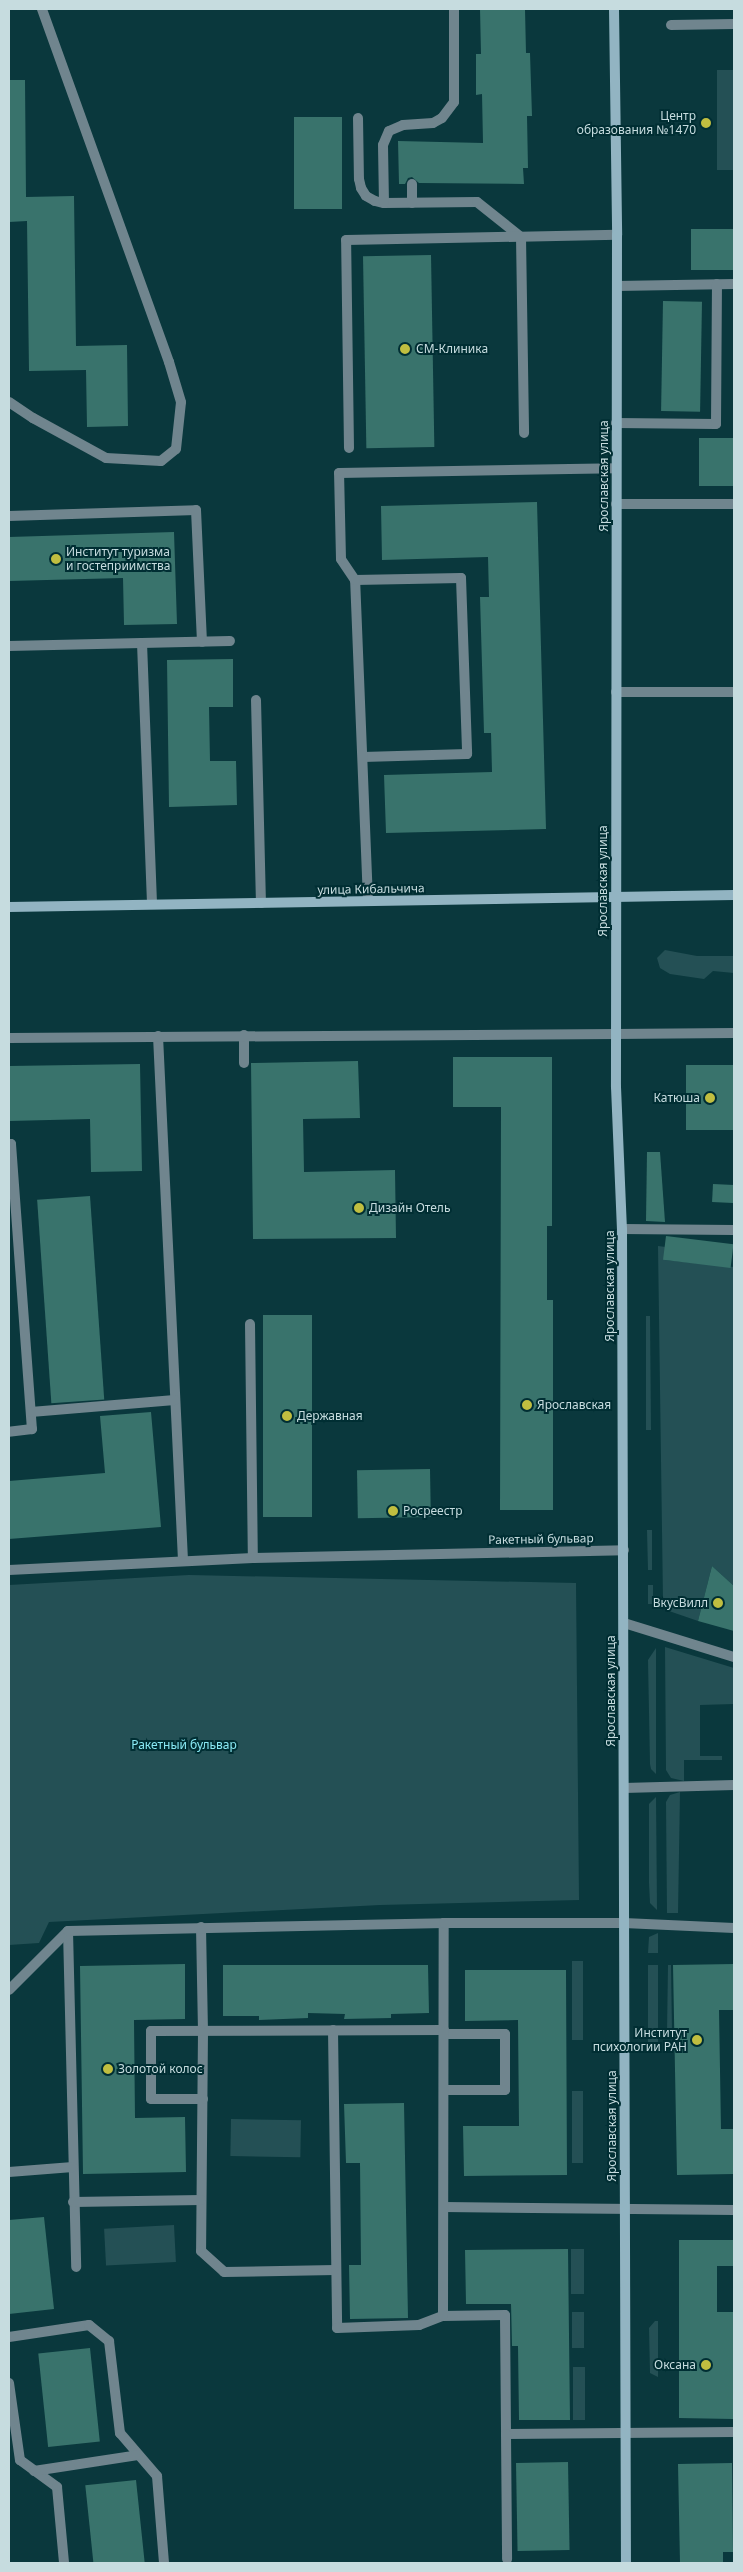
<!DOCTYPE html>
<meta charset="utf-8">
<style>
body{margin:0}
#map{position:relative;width:743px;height:2572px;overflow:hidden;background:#0a383d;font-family:"Noto Sans",sans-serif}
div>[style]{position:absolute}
.green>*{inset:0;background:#245055;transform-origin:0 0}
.building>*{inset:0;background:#39736c;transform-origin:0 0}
.lane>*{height:10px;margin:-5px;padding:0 5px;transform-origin:5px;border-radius:5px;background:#70858e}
.street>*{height:10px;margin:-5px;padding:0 5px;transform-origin:5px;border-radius:5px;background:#70858e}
.secondary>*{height:10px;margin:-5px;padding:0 5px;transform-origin:5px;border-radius:5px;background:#92b4c2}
.dots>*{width:14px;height:14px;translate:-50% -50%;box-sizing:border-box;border:2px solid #002e33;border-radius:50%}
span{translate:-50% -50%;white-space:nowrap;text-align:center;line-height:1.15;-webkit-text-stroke:4px #002e33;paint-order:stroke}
.poi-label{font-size:12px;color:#c6dcdf}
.right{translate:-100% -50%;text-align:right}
.left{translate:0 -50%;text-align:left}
.street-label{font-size:12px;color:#c6dcdf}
.park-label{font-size:12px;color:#89e9f4}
.frame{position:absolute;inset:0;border:10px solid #c6dcdf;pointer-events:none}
</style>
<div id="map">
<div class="green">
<div style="left:717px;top:70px;width:17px;height:100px"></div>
<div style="clip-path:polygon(665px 950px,697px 956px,734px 956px,734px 973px,713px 971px,704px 979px,670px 974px,660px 968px,657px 958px)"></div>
<div style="clip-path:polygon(658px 1246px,666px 1247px,665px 1260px,734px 1267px,734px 1586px,712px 1566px,698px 1621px,669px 1611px,663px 1601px)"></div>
<div style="clip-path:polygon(646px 1316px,650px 1316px,651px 1430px,646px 1430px)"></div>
<div style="clip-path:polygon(647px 1530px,652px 1530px,652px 1570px,648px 1570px)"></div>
<div style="clip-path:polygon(189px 1575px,576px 1583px,579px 1900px,380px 1905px,49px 1922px,39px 1943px,9px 1945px,9px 1585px)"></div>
<div style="left:648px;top:1585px;width:5px;height:19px"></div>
<div style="clip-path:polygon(665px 1647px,734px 1668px,734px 1704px,700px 1705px,700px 1756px,722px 1756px,722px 1760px,684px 1760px,684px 1781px,671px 1778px,666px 1770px)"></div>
<div style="clip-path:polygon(656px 1648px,656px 1774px,651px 1769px,650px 1764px,648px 1660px)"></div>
<div style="clip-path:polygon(680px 1792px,678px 1913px,667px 1913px,666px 1802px,670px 1795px)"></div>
<div style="clip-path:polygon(656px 1797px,657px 1910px,650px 1903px,649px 1883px,649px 1804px)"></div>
<div style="clip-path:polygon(658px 1933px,658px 1953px,648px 1953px,649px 1937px)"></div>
<div style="left:572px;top:1961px;width:11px;height:79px"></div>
<div style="left:648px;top:1965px;width:10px;height:77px"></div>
<div style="clip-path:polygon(668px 1965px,671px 1965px,672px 2033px,667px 2033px)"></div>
<div style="left:572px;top:2091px;width:11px;height:72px"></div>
<div style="left:231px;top:2119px;width:70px;height:37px;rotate:1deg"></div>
<div style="left:174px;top:2225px;width:37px;height:70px;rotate:87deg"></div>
<div style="left:571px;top:2249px;width:13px;height:45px"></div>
<div style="left:572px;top:2312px;width:12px;height:36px"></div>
<div style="clip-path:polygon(655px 2321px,658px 2321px,658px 2377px,650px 2373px,649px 2328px)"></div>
<div style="left:573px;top:2367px;width:12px;height:53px"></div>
</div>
<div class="building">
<div style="clip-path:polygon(480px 9px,525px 9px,526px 53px,530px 53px,532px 116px,527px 116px,528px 168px,523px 168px,524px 184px,419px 183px,412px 177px,408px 178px,405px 184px,399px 184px,398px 141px,483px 143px,482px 94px,476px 95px,476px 54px,481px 54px)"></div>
<div style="clip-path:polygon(9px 80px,25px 80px,26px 197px,74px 196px,76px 346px,127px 345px,128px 426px,87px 427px,86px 370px,29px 371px,27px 221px,9px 222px)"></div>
<div style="left:294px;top:117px;width:48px;height:92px"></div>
<div style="left:734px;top:229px;width:41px;height:43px;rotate:90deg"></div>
<div style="left:431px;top:255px;width:192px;height:68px;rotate:89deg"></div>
<div style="left:663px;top:301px;width:39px;height:110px;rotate:1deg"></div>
<div style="left:699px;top:438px;width:35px;height:48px"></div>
<div style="clip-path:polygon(537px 502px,546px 829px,386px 833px,384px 775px,492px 772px,491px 733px,484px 733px,480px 597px,489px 597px,488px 557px,382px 560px,381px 506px)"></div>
<div style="clip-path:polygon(174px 532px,177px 624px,124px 625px,123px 578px,9px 581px,9px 537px)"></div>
<div style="clip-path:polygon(233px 659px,233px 707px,209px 707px,210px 761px,236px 761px,237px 805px,169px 807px,167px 660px)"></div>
<div style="clip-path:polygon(453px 1057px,552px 1057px,552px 1226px,547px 1226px,547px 1300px,553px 1300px,553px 1510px,500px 1510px,501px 1107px,453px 1107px)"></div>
<div style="clip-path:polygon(358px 1061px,360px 1118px,303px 1119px,304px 1172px,395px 1170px,396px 1238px,253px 1239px,251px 1063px)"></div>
<div style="clip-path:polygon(140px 1064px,142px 1171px,91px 1172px,90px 1119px,9px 1121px,9px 1066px)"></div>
<div style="left:734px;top:1065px;width:65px;height:48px;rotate:90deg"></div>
<div style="clip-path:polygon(647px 1152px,660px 1152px,665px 1222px,646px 1221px)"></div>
<div style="left:713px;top:1184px;width:21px;height:18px;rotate:3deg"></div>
<div style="left:90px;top:1196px;width:204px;height:53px;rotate:86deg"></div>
<div style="left:666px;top:1236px;width:68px;height:24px;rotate:7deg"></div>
<div style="left:263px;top:1315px;width:49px;height:202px"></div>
<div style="clip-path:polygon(151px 1412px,161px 1527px,9px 1539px,9px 1481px,105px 1473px,100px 1416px)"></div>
<div style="left:430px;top:1469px;width:48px;height:73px;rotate:89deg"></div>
<div style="clip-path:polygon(712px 1566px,734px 1586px,734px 1631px,698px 1621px)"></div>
<div style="clip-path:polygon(185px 1964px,185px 2019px,134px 2020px,135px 2118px,185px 2117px,186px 2172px,83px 2174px,80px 1966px)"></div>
<div style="clip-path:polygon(734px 1964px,734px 2010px,719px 2010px,721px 2129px,734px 2129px,734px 2174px,677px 2175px,673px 1965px)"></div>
<div style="clip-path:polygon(223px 1965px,428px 1965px,429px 2013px,391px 2014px,391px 2018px,344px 2019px,345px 2014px,308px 2013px,308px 2018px,259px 2020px,259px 2016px,223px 2016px)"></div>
<div style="clip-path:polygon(465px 1970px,566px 1970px,567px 2175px,464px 2176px,463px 2126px,519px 2126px,518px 2020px,465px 2021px)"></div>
<div style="clip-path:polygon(404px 2103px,408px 2318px,350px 2319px,349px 2265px,361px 2265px,360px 2163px,346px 2163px,344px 2104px)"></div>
<div style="clip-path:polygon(44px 2217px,54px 2309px,9px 2314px,9px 2220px)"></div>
<div style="clip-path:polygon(679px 2240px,734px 2240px,734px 2266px,717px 2266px,717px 2312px,733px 2312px,733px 2419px,679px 2418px)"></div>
<div style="clip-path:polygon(568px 2249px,570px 2420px,519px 2420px,518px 2346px,512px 2346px,511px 2304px,466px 2304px,465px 2250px)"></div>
<div style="left:90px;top:2348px;width:94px;height:52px;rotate:84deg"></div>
<div style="left:568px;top:2462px;width:88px;height:52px;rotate:89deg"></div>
<div style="clip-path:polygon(732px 2463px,733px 2552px,723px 2552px,723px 2563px,680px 2563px,678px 2464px)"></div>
<div style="left:136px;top:2480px;width:83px;height:51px;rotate:84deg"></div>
</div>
<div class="lane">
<div style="left:671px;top:25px;width:63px;rotate:-0.9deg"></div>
<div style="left:358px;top:118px;width:61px;rotate:89.1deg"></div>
<div style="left:359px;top:179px;width:9px;rotate:77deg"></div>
<div style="left:361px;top:188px;width:9px;rotate:58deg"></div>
<div style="left:366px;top:196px;width:10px;rotate:29deg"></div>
<div style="left:375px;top:201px;width:9px;rotate:13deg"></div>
<div style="left:384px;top:203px;width:93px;rotate:-0.6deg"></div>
<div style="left:477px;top:202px;width:56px;rotate:38.5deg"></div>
<div style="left:521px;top:237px;width:196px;rotate:89.1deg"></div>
<div style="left:412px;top:184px;width:19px;rotate:90deg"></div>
<div style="left:384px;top:203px;width:58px;rotate:-91deg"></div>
<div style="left:383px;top:145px;width:15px;rotate:-67deg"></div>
<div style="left:389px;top:131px;width:15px;rotate:-23deg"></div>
<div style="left:403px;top:125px;width:30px;rotate:-4deg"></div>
<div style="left:433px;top:123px;width:10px;rotate:-29deg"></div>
<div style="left:442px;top:118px;width:20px;rotate:-53deg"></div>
<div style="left:454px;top:102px;width:93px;rotate:-90deg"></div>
<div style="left:617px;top:286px;width:117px;rotate:-1deg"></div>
<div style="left:9px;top:402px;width:29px;rotate:34deg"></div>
<div style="left:33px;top:418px;width:83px;rotate:28.7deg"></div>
<div style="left:106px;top:458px;width:55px;rotate:3.1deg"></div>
<div style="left:161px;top:461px;width:19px;rotate:-39deg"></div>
<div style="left:176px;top:449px;width:47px;rotate:-83.9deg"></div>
<div style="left:181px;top:402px;width:42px;rotate:-106.7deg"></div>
<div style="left:169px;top:362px;width:375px;rotate:-109.8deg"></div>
<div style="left:616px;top:423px;width:100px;rotate:0.6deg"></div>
<div style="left:716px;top:424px;width:140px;rotate:-89.6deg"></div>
<div style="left:349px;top:448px;width:208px;rotate:-90.8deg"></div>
<div style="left:346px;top:240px;width:271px;rotate:-1.1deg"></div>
<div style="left:616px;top:504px;width:118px"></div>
<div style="left:9px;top:516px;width:187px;rotate:-1.8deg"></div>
<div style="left:196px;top:510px;width:132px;rotate:87.4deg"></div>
<div style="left:355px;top:580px;width:106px;rotate:-1.1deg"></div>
<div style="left:461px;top:578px;width:176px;rotate:88deg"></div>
<div style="left:467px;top:754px;width:104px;rotate:178.3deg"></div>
<div style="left:142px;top:643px;width:261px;rotate:87.8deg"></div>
<div style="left:9px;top:646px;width:221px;rotate:-1.3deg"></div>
<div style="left:616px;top:692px;width:118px"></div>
<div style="left:256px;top:700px;width:203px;rotate:88.6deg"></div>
<div style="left:368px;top:901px;width:321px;rotate:-92.3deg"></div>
<div style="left:355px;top:580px;width:25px;rotate:-124deg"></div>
<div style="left:341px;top:559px;width:86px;rotate:-91.3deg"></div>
<div style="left:339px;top:473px;width:277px;rotate:-1deg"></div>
<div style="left:244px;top:1035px;width:28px;rotate:90deg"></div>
<div style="left:158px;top:1036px;width:525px;rotate:87.27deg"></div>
<div style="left:9px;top:1038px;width:606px;rotate:-0.38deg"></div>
<div style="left:9px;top:1144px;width:2px"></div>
<div style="left:11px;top:1144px;width:286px;rotate:85.8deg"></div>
<div style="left:32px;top:1429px;width:23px;rotate:173deg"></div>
<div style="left:622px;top:1229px;width:112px;rotate:0.5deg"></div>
<div style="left:250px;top:1324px;width:234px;rotate:89.3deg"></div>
<div style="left:31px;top:1412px;width:144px;rotate:-4.8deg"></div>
<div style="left:624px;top:1623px;width:115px;rotate:17.2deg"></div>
<div style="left:624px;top:1788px;width:110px;rotate:-1.6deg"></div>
<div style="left:624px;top:1923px;width:110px;rotate:2.6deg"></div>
<div style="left:201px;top:1927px;width:104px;rotate:88.9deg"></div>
<div style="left:203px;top:2031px;width:220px;rotate:90.5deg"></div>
<div style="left:201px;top:2251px;width:31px;rotate:42deg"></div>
<div style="left:224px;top:2272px;width:111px;rotate:-1deg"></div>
<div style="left:68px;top:1931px;width:336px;rotate:88.6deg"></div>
<div style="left:9px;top:1990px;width:83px;rotate:-45deg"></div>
<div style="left:333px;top:2030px;width:298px;rotate:89.2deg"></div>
<div style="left:337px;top:2328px;width:82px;rotate:-2.1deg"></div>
<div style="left:419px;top:2325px;width:26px;rotate:-21deg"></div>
<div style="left:443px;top:2316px;width:62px;rotate:-0.9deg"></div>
<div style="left:505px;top:2315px;width:119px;rotate:89.5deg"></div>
<div style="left:506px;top:2434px;width:228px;rotate:-0.5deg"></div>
<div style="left:444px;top:2034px;width:61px"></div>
<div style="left:505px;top:2034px;width:56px;rotate:90deg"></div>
<div style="left:505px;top:2090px;width:61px;rotate:180deg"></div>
<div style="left:203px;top:2099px;width:52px;rotate:180deg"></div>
<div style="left:151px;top:2099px;width:68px;rotate:-90deg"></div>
<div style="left:151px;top:2031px;width:293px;rotate:-0.2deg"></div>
<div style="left:9px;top:2172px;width:64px;rotate:-4.5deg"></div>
<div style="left:73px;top:2202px;width:128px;rotate:-0.9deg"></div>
<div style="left:444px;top:2207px;width:290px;rotate:0.6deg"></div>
<div style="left:443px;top:2316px;width:393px;rotate:-89.9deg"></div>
<div style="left:9px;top:2337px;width:81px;rotate:-8.5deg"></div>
<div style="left:89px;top:2325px;width:26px;rotate:39deg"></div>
<div style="left:109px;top:2341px;width:93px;rotate:83.2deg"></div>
<div style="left:120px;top:2433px;width:57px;rotate:49.3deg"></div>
<div style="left:157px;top:2476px;width:87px;rotate:85.4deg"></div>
<div style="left:9px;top:2383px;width:78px;rotate:81.9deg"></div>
<div style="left:20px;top:2460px;width:46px;rotate:36.1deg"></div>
<div style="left:57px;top:2487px;width:76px;rotate:84.7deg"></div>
<div style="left:506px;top:2434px;width:125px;rotate:89.5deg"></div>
<div style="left:34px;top:2471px;width:105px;rotate:-8.7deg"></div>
</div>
<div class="street">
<div style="left:615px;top:1034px;width:119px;rotate:-0.5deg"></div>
<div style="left:9px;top:1570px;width:244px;rotate:-2.8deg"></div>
<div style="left:253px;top:1558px;width:371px;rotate:-1.2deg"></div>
<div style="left:68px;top:1931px;width:376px;rotate:-1.2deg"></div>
<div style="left:444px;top:1923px;width:180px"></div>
</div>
<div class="secondary">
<div style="left:614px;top:9px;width:226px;rotate:89.2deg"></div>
<div style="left:617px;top:235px;width:852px;rotate:90.07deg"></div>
<div style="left:616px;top:1087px;width:142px;rotate:87.6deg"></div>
<div style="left:622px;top:1229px;width:1334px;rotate:89.83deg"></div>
<div style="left:9px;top:907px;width:725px;rotate:-0.95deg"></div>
</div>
<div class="dots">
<div style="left:706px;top:123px;background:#c0be40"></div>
<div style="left:405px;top:349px;background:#c0be40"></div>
<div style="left:56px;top:559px;background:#c0be40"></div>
<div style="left:710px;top:1098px;background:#c0be40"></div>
<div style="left:359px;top:1208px;background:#c0be40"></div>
<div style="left:527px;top:1405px;background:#c0be40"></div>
<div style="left:287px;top:1416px;background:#c0be40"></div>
<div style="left:393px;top:1511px;background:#c0be40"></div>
<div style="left:718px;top:1603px;background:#c0be40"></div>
<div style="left:697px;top:2040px;background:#c0be40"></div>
<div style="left:108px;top:2069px;background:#c0be40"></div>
<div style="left:706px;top:2365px;background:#c0be40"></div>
</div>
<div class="poi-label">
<span class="right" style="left:696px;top:123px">Центр<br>образования №1470</span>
<span class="left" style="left:416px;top:349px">СМ-Клиника</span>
<span class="left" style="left:66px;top:559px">Институт туризма<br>и гостеприимства</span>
<span class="right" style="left:700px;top:1098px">Катюша</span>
<span class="left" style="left:369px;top:1208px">Дизайн Отель</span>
<span class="left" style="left:537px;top:1405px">Ярославская</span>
<span class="left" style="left:297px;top:1416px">Державная</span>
<span class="left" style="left:403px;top:1511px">Росреестр</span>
<span class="right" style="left:708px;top:1603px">ВкусВилл</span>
<span class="right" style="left:687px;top:2040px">Институт<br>психологии РАН</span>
<span class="left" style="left:118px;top:2069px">Золотой колос</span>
<span class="right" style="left:696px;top:2365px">Оксана</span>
</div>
<div class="street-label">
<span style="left:604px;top:476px;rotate:-90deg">Ярославская улица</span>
<span style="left:603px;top:881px;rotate:-90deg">Ярославская улица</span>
<span style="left:371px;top:889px;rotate:-1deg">улица Кибальчича</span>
<span style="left:610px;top:1286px;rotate:-90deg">Ярославская улица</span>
<span style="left:541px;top:1539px;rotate:-1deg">Ракетный бульвар</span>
<span style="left:611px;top:1691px;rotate:-90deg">Ярославская улица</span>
<span style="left:612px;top:2126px;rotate:-90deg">Ярославская улица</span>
</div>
<div class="park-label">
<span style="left:184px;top:1745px">Ракетный бульвар</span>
</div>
<div class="frame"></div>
</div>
